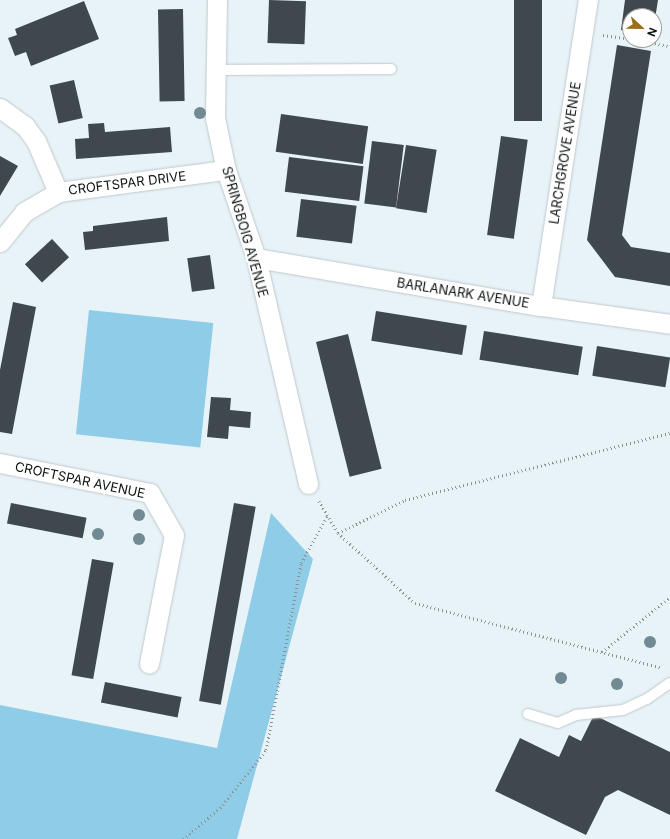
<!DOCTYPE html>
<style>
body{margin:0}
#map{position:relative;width:670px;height:839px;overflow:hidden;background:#e8f3f8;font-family:Inter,sans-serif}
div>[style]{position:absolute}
.green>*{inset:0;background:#8ecce8;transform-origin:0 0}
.building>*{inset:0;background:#3f484c;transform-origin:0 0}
.path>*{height:2.5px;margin-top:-1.25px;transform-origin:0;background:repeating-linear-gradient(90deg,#8b9396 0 1px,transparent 0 4px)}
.roads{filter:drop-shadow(0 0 1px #bec8cc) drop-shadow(0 0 1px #bec8cc)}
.lane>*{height:10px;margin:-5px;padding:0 5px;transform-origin:5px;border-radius:5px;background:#fff}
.street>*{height:19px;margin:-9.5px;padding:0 9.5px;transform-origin:9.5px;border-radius:9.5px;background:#fff}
.trees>*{width:12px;height:12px;margin:-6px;border-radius:50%;background:#718a94}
span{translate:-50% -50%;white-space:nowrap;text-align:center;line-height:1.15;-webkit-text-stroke:4px #fefefe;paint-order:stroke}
.street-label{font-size:13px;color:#0d1112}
.north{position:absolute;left:622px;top:8px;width:40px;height:40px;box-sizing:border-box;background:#fefefe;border:1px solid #9e9fa0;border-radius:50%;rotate:112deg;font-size:11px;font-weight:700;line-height:16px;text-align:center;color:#0d1112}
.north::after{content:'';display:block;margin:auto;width:14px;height:18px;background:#9b6e1e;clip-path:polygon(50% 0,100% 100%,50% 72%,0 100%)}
</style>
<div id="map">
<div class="green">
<div style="left:89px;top:310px;width:125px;height:125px;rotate:6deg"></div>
<div style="clip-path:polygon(271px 513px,313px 559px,237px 839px,0 839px,0 705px,217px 748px)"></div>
</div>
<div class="building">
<div style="left:269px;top:0;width:37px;height:43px;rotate:2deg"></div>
<div style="left:514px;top:0;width:28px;height:121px"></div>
<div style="clip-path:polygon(625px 0,658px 0,655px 19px,654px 16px,630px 16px,630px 32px,621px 30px)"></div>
<div style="clip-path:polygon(84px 1px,99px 39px,31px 66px,26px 52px,15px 56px,8px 38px,17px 35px,15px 29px)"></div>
<div style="left:183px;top:9px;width:92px;height:25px;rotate:89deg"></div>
<div style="clip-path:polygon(617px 45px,651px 51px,622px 235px,631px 247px,670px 253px,670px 286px,615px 277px,587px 240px)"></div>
<div style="left:74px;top:80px;width:39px;height:25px;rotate:77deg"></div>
<div style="left:281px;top:114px;width:88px;height:38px;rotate:8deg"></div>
<div style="clip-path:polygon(104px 123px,105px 132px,170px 127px,172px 152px,76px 159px,75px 139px,89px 138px,88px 124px)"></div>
<div style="left:501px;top:136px;width:27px;height:100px;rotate:8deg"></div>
<div style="left:372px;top:141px;width:32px;height:63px;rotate:7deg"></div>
<div style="left:406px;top:145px;width:31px;height:64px;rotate:9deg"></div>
<div style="clip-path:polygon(0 156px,18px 166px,0 196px)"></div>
<div style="left:289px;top:157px;width:75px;height:35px;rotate:7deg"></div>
<div style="left:301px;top:199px;width:56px;height:38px;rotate:7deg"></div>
<div style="clip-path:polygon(167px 217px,169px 241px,85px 250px,83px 232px,93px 231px,93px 226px)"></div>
<div style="left:52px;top:239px;width:25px;height:37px;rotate:47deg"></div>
<div style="left:210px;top:255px;width:34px;height:23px;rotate:82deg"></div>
<div style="clip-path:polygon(13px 302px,36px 307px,12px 434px,0 432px,0 370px)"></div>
<div style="left:376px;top:311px;width:92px;height:30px;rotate:9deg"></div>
<div style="left:484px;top:331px;width:100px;height:29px;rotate:9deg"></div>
<div style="left:348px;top:334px;width:139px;height:33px;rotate:76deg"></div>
<div style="left:597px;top:346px;width:74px;height:30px;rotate:9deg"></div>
<div style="clip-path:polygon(211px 397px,231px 398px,230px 410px,251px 412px,250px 428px,229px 426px,228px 439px,207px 437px)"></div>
<div style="left:11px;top:503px;width:77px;height:21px;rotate:11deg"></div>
<div style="left:234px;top:503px;width:22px;height:201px;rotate:10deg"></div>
<div style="left:92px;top:559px;width:22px;height:118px;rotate:10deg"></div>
<div style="left:105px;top:682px;width:78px;height:21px;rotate:11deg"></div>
<div style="clip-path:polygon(594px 715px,670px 752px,670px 815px,618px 790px,605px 797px,586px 835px,495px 791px,520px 738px,559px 757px,569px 735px,581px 741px)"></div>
</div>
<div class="path">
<div style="left:603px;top:35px;width:27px;rotate:8deg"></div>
<div style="left:635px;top:40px;width:36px;rotate:10deg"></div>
<div style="left:319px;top:501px;width:37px;rotate:59deg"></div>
<div style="left:338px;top:533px;width:104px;rotate:42.3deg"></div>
<div style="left:415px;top:603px;width:255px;rotate:14.7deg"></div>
<div style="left:338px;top:533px;width:75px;rotate:-26.2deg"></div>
<div style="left:405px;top:500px;width:273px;rotate:-14.2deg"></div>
<div style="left:602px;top:652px;width:87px;rotate:-39deg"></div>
<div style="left:183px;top:839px;width:48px;rotate:-40deg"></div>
<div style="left:220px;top:808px;width:74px;rotate:-51.6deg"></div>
<div style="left:266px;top:750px;width:190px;rotate:-79.4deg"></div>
<div style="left:301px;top:563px;width:54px;rotate:-61deg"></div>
</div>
<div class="roads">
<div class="lane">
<div style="left:215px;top:70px;width:176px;rotate:-0.3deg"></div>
<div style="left:528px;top:714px;width:31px;rotate:17deg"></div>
<div style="left:558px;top:723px;width:20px;rotate:-24deg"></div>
<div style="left:576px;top:715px;width:47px;rotate:-6.1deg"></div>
<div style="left:623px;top:710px;width:26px;rotate:-25deg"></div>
<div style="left:647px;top:699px;width:28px;rotate:-35deg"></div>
</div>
<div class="street">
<div style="left:217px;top:0;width:118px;rotate:91deg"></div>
<div style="left:215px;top:118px;width:53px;rotate:78.1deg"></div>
<div style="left:226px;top:170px;width:93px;rotate:71.2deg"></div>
<div style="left:256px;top:258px;width:232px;rotate:77deg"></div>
<div style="left:0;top:108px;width:31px;rotate:36deg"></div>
<div style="left:25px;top:126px;width:19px;rotate:54deg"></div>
<div style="left:36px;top:141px;width:56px;rotate:66.7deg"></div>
<div style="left:0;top:242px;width:38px;rotate:-51deg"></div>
<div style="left:24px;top:212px;width:39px;rotate:-30deg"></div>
<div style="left:58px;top:192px;width:169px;rotate:-7.5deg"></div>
<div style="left:256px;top:258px;width:289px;rotate:9.6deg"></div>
<div style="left:541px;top:306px;width:130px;rotate:7.9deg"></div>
<div style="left:541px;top:306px;width:310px;rotate:-81.3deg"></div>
<div style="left:0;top:463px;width:153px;rotate:11.3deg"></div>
<div style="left:150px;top:493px;width:48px;rotate:60.3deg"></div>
<div style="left:174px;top:535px;width:131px;rotate:101deg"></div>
</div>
</div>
<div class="trees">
<div style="left:200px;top:113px"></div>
<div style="left:139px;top:515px"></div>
<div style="left:98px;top:534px"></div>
<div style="left:139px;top:539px"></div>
<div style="left:650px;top:642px"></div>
<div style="left:561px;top:678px"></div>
<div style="left:617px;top:684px"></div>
</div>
<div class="street-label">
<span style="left:565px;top:153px;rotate:-81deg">LARCHGROVE AVENUE</span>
<span style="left:127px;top:183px;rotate:-7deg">CROFTSPAR DRIVE</span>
<span style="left:245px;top:232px;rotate:74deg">SPRINGBOIG AVENUE</span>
<span style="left:463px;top:293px;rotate:9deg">BARLANARK AVENUE</span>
<span style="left:80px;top:480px;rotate:12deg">CROFTSPAR AVENUE</span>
</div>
<div class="north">N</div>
</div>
